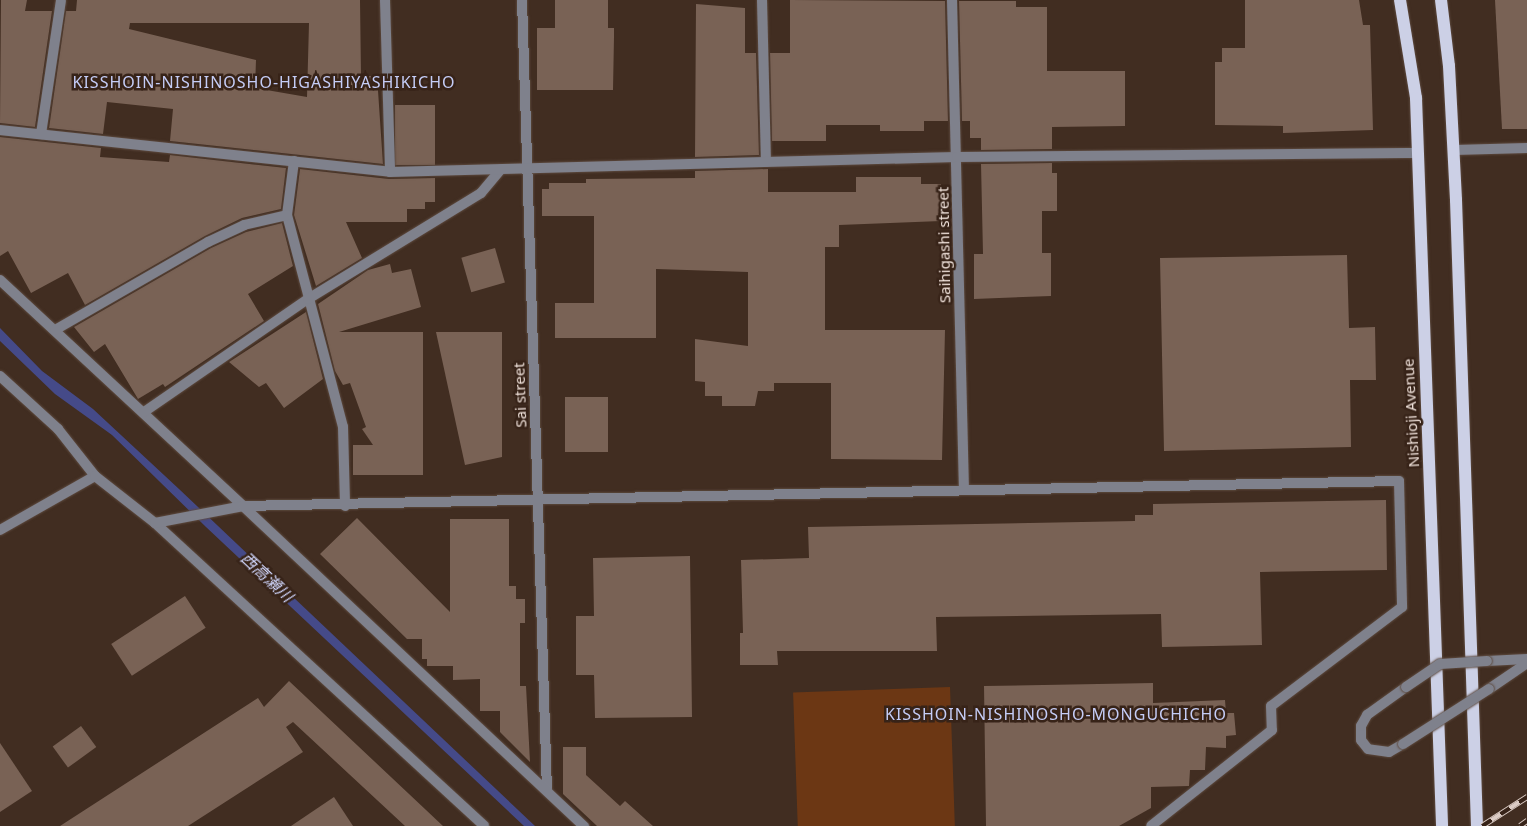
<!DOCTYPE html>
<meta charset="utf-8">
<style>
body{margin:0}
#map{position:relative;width:1527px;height:826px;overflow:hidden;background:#412d21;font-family:"Noto Sans","Noto Sans JP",sans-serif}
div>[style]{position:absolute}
.green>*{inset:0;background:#6c3714;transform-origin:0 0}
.water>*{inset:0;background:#454a88}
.building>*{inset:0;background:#796255;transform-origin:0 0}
.roads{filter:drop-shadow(0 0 1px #5d4a3f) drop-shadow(0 0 1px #5d4a3f)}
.lane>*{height:10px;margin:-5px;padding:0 5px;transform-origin:5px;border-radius:5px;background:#7f818c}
.street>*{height:10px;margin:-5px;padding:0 5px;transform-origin:5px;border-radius:5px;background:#7f818c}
.primary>*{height:12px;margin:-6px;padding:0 6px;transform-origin:6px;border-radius:6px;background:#ccd0e6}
.rail>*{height:5.5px;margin-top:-2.75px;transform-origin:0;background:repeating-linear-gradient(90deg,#372318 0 11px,#dbccc5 0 22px);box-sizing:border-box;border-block:1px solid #dbccc5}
.bridges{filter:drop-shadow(0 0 1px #5d4a3f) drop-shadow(0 0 1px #5d4a3f)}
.street-bridge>*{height:10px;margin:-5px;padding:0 5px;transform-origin:5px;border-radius:5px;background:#7f818c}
span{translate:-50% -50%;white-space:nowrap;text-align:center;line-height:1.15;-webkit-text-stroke:5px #372318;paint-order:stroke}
.street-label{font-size:15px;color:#f2e4dd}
.neighbourhood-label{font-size:16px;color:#c5cdf7;letter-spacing:1px}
.water-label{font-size:16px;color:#d0d6fc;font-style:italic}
</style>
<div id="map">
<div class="green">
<div style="left:950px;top:687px;width:139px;height:157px;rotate:88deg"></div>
</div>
<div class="water">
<div style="clip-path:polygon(0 328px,42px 371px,93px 409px,179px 489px,535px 826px,524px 826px,206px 527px,112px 435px,55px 394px,0 341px)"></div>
</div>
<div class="building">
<div style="clip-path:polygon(1px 0,27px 0,25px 11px,52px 11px,35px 127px,0 123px)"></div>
<div style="clip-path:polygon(evenodd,77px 0,360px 0,361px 76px,377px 76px,383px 164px,170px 141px,173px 109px,107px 102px,103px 134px,49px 128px,66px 11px,76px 11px,77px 0,130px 23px,309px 23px,307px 97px,255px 88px,256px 60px,129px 29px,130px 23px)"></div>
<div style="clip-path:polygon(555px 0,608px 0,608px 28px,614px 28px,614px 37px,613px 90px,537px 90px,537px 28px,555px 28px)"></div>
<div style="clip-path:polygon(790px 0,945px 1px,948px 121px,924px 121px,924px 131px,880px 131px,880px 125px,826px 125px,826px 141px,772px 141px,770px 53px,790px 53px)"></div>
<div style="clip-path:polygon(1245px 0,1359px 0,1363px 25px,1370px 25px,1373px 130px,1283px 133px,1283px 126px,1215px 125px,1215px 62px,1222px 62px,1222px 48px,1245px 48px)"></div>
<div style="clip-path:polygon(1495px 0,1527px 0,1527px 129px,1502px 129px)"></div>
<div style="clip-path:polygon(959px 1px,1016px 1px,1016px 7px,1047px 7px,1047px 71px,1125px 71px,1125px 126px,1052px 127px,1052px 149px,981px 150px,981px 138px,970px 138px,970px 121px,962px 121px)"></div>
<div style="clip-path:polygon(696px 4px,745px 8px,745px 53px,756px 53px,759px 155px,695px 157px)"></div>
<div style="left:395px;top:105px;width:40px;height:60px"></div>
<div style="clip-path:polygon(0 137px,101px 148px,100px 157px,169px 162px,170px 155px,286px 168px,281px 209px,242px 218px,205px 236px,85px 305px,68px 273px,31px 293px,8px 251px,0 256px)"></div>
<div style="clip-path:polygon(1052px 163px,1052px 173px,1057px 173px,1057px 211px,1042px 211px,1042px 253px,1051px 253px,1051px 296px,974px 299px,974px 254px,983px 254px,981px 164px)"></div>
<div style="clip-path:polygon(300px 169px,389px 179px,435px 178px,435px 202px,425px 202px,425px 209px,407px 209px,407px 222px,346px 222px,362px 258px,316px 286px,294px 215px)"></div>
<div style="clip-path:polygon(768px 169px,768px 192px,856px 192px,856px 177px,921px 177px,921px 184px,941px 184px,941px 221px,839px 225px,839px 247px,825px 247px,825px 330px,945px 330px,942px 460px,831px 459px,831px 383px,774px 383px,774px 391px,758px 391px,755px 406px,722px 406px,722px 396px,705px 396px,705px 382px,695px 381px,695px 339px,748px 346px,748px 272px,656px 269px,656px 338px,555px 338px,555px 303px,594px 303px,594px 216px,542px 216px,542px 189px,549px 189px,549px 183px,586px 183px,586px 179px,695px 178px,695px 171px)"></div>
<div style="clip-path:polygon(282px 223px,293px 266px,248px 294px,264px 321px,165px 387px,163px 384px,138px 399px,105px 344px,94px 352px,74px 327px,211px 248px,246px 232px)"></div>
<div style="left:495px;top:248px;width:36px;height:35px;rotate:74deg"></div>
<div style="clip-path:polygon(1347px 255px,1349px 328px,1375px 327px,1376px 380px,1350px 380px,1351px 447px,1164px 451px,1160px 258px)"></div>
<div style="clip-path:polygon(390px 264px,392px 273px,411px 269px,421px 307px,339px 332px,423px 332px,423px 475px,353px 475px,353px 445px,373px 445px,362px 429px,366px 427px,350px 383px,343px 385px,335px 371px,318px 304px,368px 270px)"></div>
<div style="clip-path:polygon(306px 312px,323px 379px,284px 408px,266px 383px,259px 387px,229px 362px)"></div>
<div style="clip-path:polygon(436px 332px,502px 332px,502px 457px,465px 465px)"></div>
<div style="left:565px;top:397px;width:43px;height:55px"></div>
<div style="clip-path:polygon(1386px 500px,1387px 570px,1260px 572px,1262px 645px,1162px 647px,1161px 614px,936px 617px,937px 651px,777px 651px,778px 665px,740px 665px,740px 633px,743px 633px,741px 560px,809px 558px,808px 527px,1135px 521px,1135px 515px,1153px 515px,1153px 504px)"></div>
<div style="clip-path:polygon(357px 518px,450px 612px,450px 519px,509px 519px,509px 586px,516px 586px,516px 599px,525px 599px,525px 623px,520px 623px,520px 686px,526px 686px,530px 762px,500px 732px,500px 711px,480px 711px,480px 679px,453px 680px,453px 666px,427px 666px,427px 659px,422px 659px,422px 639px,407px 639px,320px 554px)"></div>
<div style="clip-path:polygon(690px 556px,692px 717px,595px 718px,594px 675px,576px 675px,576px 616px,594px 616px,593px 558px)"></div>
<div style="left:185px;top:596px;width:38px;height:88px;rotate:57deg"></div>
<div style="clip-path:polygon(289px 681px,443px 826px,405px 826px,293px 722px,286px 727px,303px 752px,188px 826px,60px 826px,258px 698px,264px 707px)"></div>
<div style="clip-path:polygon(1153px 683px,1153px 703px,1225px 700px,1226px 713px,1234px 713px,1236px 735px,1226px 736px,1226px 748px,1206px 747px,1205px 770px,1190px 770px,1189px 786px,1151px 787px,1151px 808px,1119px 826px,986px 826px,984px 686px)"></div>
<div style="left:81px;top:726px;width:26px;height:35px;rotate:54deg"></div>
<div style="clip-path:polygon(0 743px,32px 791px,0 812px)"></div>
<div style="clip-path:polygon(563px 747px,586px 747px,586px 775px,620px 806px,625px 801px,653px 826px,597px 826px,563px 794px)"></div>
<div style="clip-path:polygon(334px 797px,353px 826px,291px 826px)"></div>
</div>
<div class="roads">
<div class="lane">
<div style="left:385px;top:0;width:172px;rotate:88.3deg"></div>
<div style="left:762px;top:0;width:162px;rotate:88.6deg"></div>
<div style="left:41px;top:134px;width:135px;rotate:-81.5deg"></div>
<div style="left:294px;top:161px;width:54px;rotate:97.4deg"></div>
<div style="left:287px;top:215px;width:219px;rotate:75.2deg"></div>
<div style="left:343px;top:427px;width:79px;rotate:88.5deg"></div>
<div style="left:0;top:280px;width:332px;rotate:42.9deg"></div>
<div style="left:55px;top:330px;width:177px;rotate:-29.9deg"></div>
<div style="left:208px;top:242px;width:40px;rotate:-25deg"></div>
<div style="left:244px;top:225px;width:44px;rotate:-13.1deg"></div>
<div style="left:0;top:376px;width:79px;rotate:42.4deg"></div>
<div style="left:58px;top:429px;width:60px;rotate:51.8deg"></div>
<div style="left:144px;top:412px;width:199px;rotate:-34.6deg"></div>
<div style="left:308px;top:299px;width:203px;rotate:-31.5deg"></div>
<div style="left:481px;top:193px;width:31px;rotate:-50deg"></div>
<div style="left:155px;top:523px;width:447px;rotate:42.6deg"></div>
</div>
<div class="street">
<div style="left:522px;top:0;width:789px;rotate:88.19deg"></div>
<div style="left:952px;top:0;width:490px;rotate:88.6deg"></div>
<div style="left:0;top:130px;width:392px;rotate:6.1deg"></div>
<div style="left:390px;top:172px;width:567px;rotate:-1.52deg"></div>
<div style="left:957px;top:157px;width:461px;rotate:-0.5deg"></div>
<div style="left:1454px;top:150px;width:73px;rotate:-1.6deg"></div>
<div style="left:243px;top:506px;width:468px;rotate:43.2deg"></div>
<div style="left:0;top:530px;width:109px;rotate:-29.6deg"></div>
<div style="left:95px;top:476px;width:76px;rotate:38.1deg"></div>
<div style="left:155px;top:523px;width:90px;rotate:-10.9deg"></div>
<div style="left:243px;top:506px;width:1156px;rotate:-1.24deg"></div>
<div style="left:1399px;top:481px;width:126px;rotate:88.6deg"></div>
<div style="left:1402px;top:607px;width:164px;rotate:142.9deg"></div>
<div style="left:1271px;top:706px;width:24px;rotate:88deg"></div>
<div style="left:1272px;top:730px;width:154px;rotate:141.6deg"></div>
<div style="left:1487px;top:661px;width:40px;rotate:-2.9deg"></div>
<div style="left:1489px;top:689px;width:46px;rotate:-34.4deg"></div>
<div style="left:1403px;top:744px;width:16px;rotate:150deg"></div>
<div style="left:1389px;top:752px;width:21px;rotate:-172deg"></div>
<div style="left:1368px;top:749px;width:11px;rotate:-128deg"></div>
<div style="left:1361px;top:740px;width:14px;rotate:-90deg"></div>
<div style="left:1361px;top:726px;width:13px;rotate:-61deg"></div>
<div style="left:1367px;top:715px;width:48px;rotate:-35.7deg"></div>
</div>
<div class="primary">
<div style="left:1400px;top:0;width:99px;rotate:80.7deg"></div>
<div style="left:1416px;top:98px;width:728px;rotate:87.95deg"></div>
<div style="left:1441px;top:0;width:66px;rotate:83.1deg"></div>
<div style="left:1449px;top:66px;width:134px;rotate:87deg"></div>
<div style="left:1456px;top:200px;width:626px;rotate:88.08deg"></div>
</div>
</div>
<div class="rail">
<div style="left:1482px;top:826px;width:54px;rotate:-32.8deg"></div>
<div style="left:1520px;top:826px;width:9px;rotate:-36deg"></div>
</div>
<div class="bridges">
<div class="street-bridge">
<div style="left:1406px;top:687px;width:41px;rotate:-34.1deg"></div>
<div style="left:1440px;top:664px;width:47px;rotate:-3.7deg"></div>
<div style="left:1403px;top:744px;width:102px;rotate:-32.6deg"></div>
</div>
</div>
<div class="street-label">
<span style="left:944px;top:245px;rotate:-91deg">Saihigashi street</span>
<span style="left:520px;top:395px;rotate:-92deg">Sai street</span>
<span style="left:1411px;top:413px;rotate:-93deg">Nishioji Avenue</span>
</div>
<div class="neighbourhood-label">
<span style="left:264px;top:82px">KISSHOIN-NISHINOSHO-HIGASHIYASHIKICHO</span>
<span style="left:1056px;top:714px">KISSHOIN-NISHINOSHO-MONGUCHICHO</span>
</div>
<div class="water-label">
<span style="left:267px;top:577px;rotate:43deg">西高瀬川</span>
</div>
</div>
